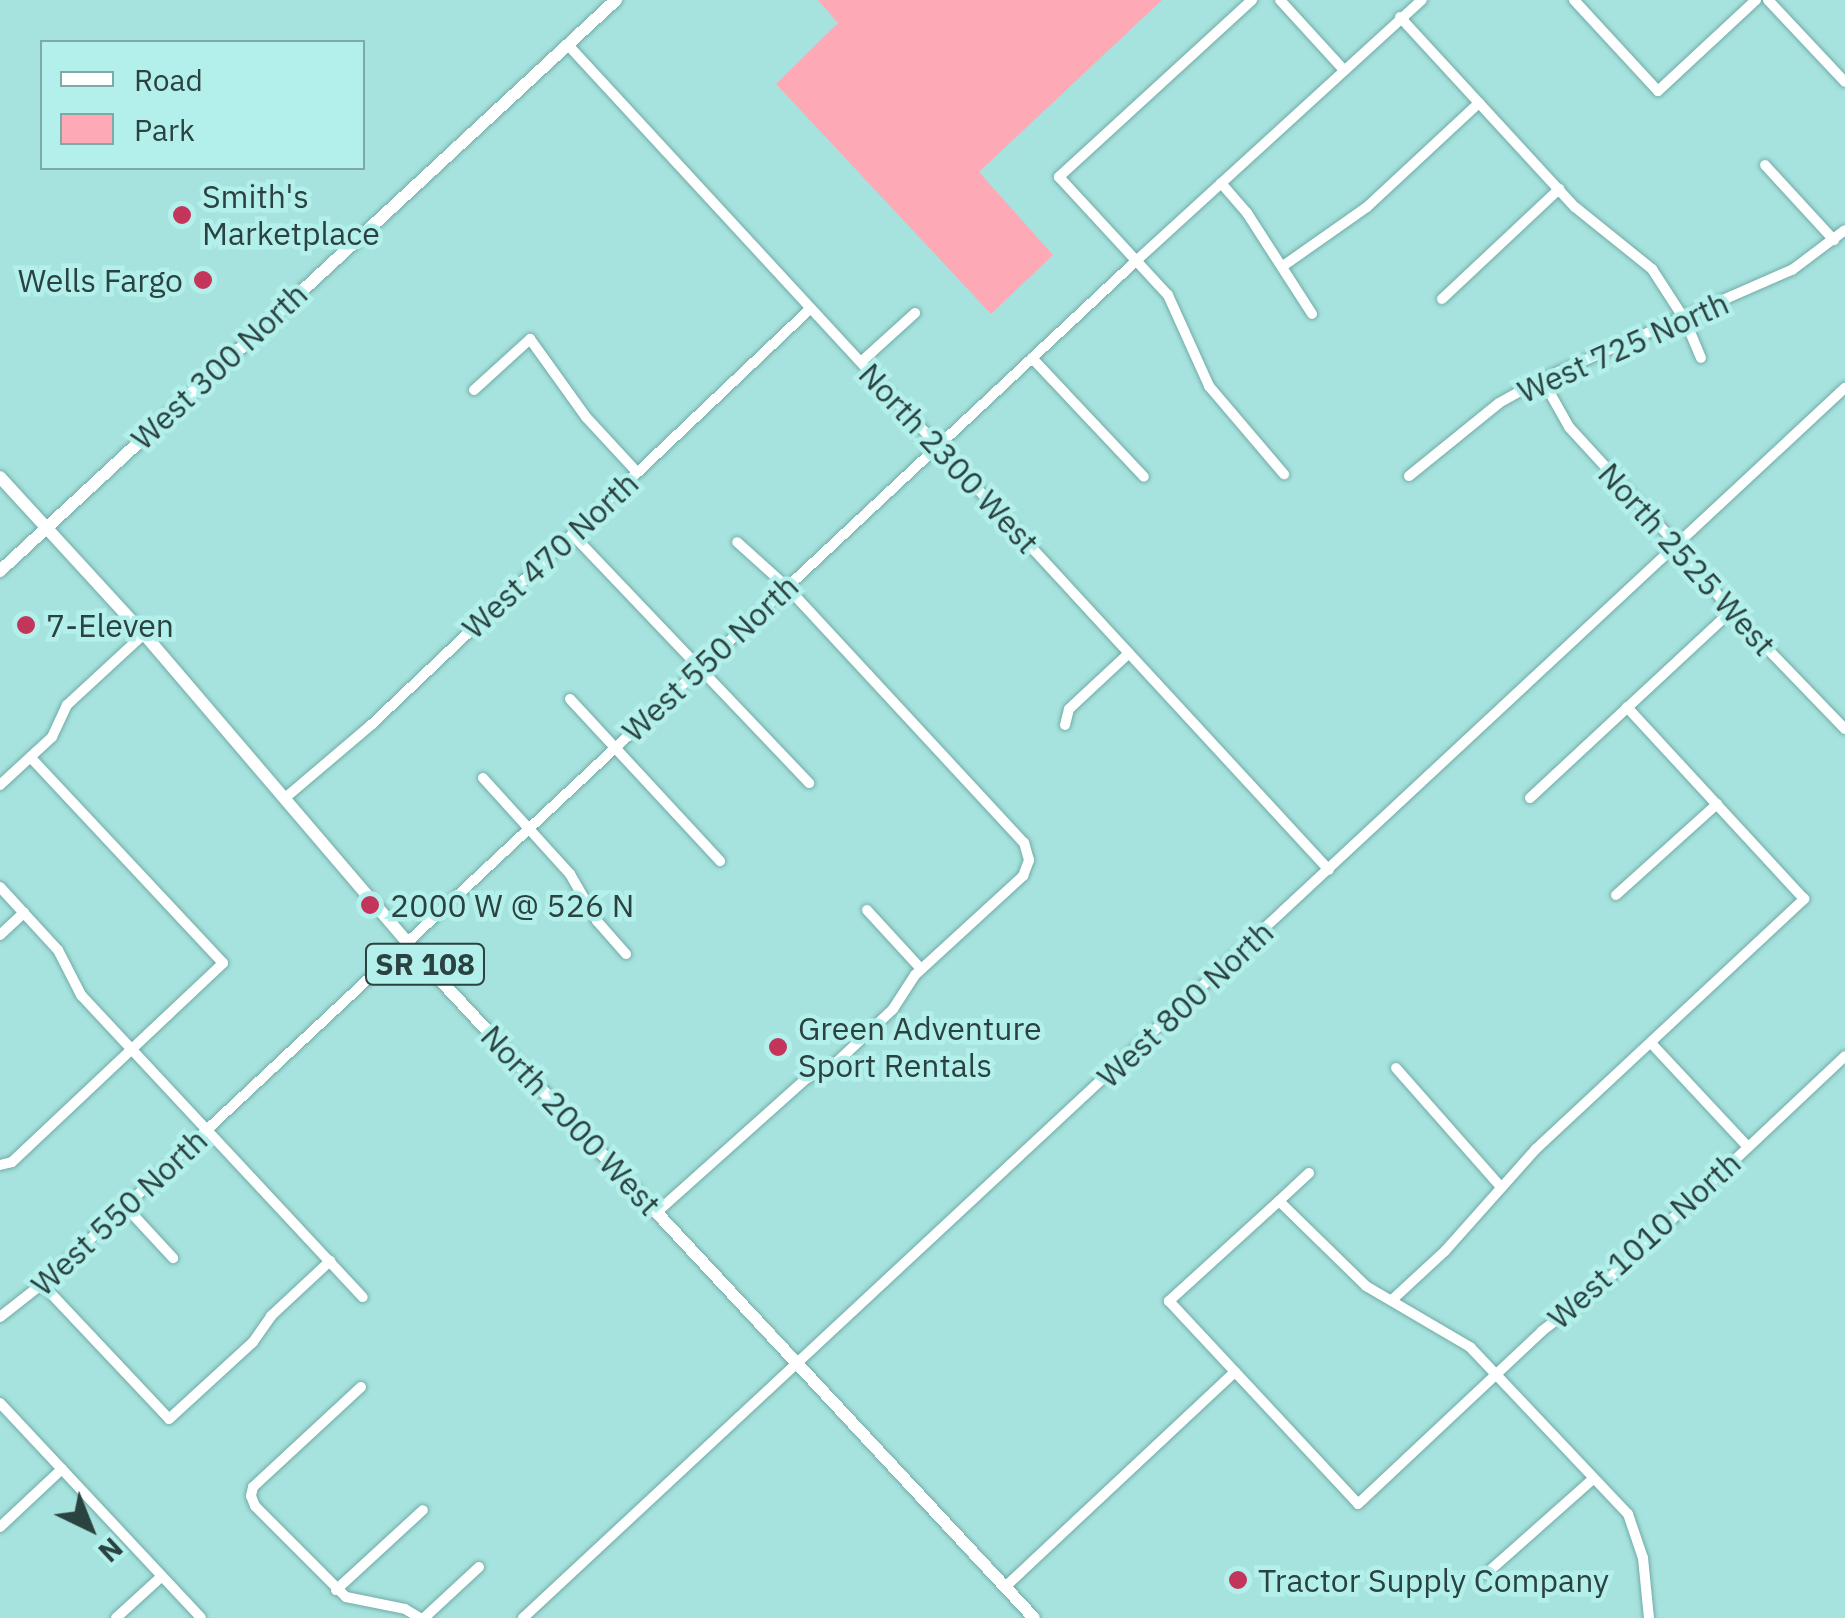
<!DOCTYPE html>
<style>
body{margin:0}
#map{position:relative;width:1845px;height:1618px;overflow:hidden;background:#a7e3de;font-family:"IBM Plex Sans",sans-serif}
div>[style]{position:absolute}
.green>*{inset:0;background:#fda9b6}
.roads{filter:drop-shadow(0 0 2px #71aba7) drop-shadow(0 0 2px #71aba7)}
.minor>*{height:10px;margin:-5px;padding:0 5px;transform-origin:5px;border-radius:5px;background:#fff}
.major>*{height:12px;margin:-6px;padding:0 6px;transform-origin:6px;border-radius:6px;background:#fff}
.dots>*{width:28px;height:28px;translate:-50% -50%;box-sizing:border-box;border:5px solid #b4f0eb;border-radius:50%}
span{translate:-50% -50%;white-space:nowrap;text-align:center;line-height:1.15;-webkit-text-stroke:9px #b4f0eb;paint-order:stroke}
.shield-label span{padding:2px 8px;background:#b4f0eb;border:2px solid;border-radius:8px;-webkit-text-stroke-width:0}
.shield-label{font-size:30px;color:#2a4240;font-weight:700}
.poi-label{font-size:32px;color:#2a4240}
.left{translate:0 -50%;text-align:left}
.right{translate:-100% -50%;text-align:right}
.street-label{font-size:32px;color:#2a4240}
.legend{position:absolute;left:40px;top:40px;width:325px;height:130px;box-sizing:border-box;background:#b4f0eb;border:2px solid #7daaa7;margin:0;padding:12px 18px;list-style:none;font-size:30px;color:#2a4240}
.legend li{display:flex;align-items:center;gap:20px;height:50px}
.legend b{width:50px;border:2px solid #7daaa7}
.north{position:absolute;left:40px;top:1478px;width:100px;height:100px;-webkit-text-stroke:8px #b4f0eb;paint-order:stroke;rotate:137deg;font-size:28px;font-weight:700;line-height:40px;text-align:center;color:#2a4240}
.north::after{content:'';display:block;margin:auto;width:35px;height:45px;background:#2a4240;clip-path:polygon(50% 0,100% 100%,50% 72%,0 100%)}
</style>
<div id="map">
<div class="green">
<div style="clip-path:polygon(818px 0,1162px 0,979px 172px,1053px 255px,991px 314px,776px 84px,838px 23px)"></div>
</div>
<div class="roads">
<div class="minor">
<div style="left:1252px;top:0;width:262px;rotate:137.5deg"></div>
<div style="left:1059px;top:177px;width:161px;rotate:47.3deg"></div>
<div style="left:1168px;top:295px;width:100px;rotate:65.7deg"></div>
<div style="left:1209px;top:386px;width:116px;rotate:49.6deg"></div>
<div style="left:1280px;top:0;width:95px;rotate:47.6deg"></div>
<div style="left:1574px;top:0;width:124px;rotate:47.3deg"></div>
<div style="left:1658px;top:91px;width:134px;rotate:-42.9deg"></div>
<div style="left:1768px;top:0;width:112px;rotate:46.8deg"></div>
<div style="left:1400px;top:17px;width:258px;rotate:47.4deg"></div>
<div style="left:1575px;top:207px;width:99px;rotate:38.8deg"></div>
<div style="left:1652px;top:269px;width:61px;rotate:57.1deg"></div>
<div style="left:1685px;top:320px;width:41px;rotate:67.2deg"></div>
<div style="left:568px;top:45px;width:1122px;rotate:47.31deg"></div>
<div style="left:1765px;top:165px;width:102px;rotate:47.4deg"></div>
<div style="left:1221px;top:183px;width:40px;rotate:49deg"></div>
<div style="left:1247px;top:213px;width:120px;rotate:57.2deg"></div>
<div style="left:1283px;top:266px;width:103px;rotate:-35.1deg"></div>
<div style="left:1367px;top:207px;width:153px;rotate:-42.9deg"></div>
<div style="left:1442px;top:299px;width:161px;rotate:-43.2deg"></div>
<div style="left:1032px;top:358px;width:163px;rotate:46.7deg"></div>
<div style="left:861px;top:362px;width:73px;rotate:-42.2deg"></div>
<div style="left:1542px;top:379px;width:55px;rotate:60.6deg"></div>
<div style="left:1569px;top:427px;width:160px;rotate:47.5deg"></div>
<div style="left:1677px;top:545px;width:85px;rotate:50.7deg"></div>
<div style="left:1731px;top:611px;width:164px;rotate:46deg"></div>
<div style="left:474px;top:390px;width:76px;rotate:-42.3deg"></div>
<div style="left:530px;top:339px;width:96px;rotate:54.3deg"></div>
<div style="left:586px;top:417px;width:75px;rotate:47.2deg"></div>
<div style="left:1409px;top:476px;width:116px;rotate:-39deg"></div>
<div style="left:1499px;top:403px;width:49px;rotate:-29.2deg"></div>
<div style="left:1542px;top:379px;width:273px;rotate:-23.6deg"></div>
<div style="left:1792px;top:270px;width:66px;rotate:-37deg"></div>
<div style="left:572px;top:534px;width:344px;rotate:46.4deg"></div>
<div style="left:570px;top:699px;width:221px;rotate:47.2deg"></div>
<div style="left:1065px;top:725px;width:16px;rotate:-76deg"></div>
<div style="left:1069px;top:709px;width:82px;rotate:-43deg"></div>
<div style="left:483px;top:778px;width:130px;rotate:47.8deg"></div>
<div style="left:570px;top:874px;width:54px;rotate:60.1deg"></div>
<div style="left:597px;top:921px;width:44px;rotate:48.7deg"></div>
<div style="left:0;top:785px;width:71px;rotate:-42.7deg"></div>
<div style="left:52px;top:737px;width:35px;rotate:-65deg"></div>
<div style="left:67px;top:705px;width:105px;rotate:-42.7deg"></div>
<div style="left:285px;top:798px;width:113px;rotate:-40.3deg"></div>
<div style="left:371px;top:725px;width:606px;rotate:-43.46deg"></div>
<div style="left:1530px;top:798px;width:275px;rotate:-42.9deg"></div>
<div style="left:0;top:887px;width:86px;rotate:47.4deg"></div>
<div style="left:58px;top:950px;width:51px;rotate:62.9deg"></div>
<div style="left:81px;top:995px;width:413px;rotate:47deg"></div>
<div style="left:1616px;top:895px;width:136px;rotate:-42deg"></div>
<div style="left:867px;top:910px;width:80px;rotate:47.5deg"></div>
<div style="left:0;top:935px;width:33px;rotate:-43deg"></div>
<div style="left:1651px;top:1043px;width:142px;rotate:47deg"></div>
<div style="left:1396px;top:1068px;width:159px;rotate:48.6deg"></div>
<div style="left:0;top:1165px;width:12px;rotate:-14deg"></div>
<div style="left:12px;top:1162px;width:290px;rotate:-43.3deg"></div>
<div style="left:223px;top:963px;width:282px;rotate:-133.1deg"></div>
<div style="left:1309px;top:1173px;width:41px;rotate:137deg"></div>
<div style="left:1279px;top:1201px;width:122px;rotate:44.3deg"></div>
<div style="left:1366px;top:1286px;width:121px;rotate:30.4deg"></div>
<div style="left:1470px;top:1347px;width:230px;rotate:46.6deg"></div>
<div style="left:1628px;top:1514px;width:46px;rotate:71.2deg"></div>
<div style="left:1643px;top:1558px;width:60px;rotate:84.3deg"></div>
<div style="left:1279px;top:1201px;width:149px;rotate:137.7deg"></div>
<div style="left:1169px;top:1301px;width:277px;rotate:47deg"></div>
<div style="left:1358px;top:1504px;width:253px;rotate:-43.2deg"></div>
<div style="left:1542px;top:1331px;width:74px;rotate:-37.3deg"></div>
<div style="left:1601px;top:1286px;width:335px;rotate:-43.3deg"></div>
<div style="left:125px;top:1206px;width:71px;rotate:47.3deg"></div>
<div style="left:657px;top:1212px;width:200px;rotate:-41.8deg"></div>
<div style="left:806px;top:1079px;width:35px;rotate:-29deg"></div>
<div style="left:837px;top:1062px;width:77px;rotate:-43.4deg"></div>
<div style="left:893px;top:1009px;width:40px;rotate:-57.1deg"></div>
<div style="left:915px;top:975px;width:147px;rotate:-42.5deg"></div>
<div style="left:1023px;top:876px;width:17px;rotate:-69deg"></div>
<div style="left:1029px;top:860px;width:18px;rotate:-106deg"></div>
<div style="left:1024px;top:843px;width:349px;rotate:-132.8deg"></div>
<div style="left:787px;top:587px;width:67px;rotate:-138deg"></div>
<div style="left:42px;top:1284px;width:185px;rotate:46.7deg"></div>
<div style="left:169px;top:1419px;width:114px;rotate:-42.5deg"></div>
<div style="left:253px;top:1342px;width:32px;rotate:-55deg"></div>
<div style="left:271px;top:1316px;width:81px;rotate:-43deg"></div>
<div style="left:1392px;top:1300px;width:72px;rotate:-42.8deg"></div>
<div style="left:1445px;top:1251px;width:137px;rotate:-48.3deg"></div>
<div style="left:1536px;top:1149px;width:367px;rotate:-43deg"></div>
<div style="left:1804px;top:899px;width:261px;rotate:-132.7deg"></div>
<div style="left:0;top:1317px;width:53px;rotate:-38.2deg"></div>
<div style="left:42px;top:1284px;width:1498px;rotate:-43.08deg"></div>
<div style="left:1136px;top:261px;width:387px;rotate:-42.4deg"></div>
<div style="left:361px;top:1387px;width:147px;rotate:137.2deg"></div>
<div style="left:253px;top:1487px;width:9px;rotate:103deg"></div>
<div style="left:251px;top:1496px;width:11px;rotate:68deg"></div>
<div style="left:255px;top:1506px;width:129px;rotate:45deg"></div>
<div style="left:346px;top:1597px;width:60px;rotate:11.5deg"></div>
<div style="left:405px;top:1609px;width:17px;rotate:31deg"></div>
<div style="left:0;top:1403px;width:294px;rotate:46.9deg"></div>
<div style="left:0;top:1527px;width:85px;rotate:-43.1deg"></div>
<div style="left:1486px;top:1574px;width:144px;rotate:-41.6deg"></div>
<div style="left:1005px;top:1587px;width:315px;rotate:-43.1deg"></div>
<div style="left:336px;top:1590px;width:118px;rotate:-42.6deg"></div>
<div style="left:116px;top:1618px;width:62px;rotate:-42.4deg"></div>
<div style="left:424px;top:1618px;width:75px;rotate:-42.8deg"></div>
<div style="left:523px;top:1618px;width:1806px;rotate:-42.94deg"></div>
</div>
<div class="major">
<div style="left:0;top:477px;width:213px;rotate:47.5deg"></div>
<div style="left:144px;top:634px;width:438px;rotate:49.5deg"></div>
<div style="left:428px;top:967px;width:889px;rotate:47.05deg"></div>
<div style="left:0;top:571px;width:840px;rotate:-42.83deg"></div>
</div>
</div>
<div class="dots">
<div style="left:182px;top:215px;background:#c4355b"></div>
<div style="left:203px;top:280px;background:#c4355b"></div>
<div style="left:26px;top:625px;background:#c4355b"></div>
<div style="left:370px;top:905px;background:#c4355b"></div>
<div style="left:778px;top:1047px;background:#c4355b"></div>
<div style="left:1238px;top:1580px;background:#c4355b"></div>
</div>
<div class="shield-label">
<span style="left:425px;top:964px">SR 108</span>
</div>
<div class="poi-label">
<span class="left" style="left:202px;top:215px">Smith's<br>Marketplace</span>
<span class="right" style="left:183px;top:280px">Wells Fargo</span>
<span class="left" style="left:46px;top:625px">7-Eleven</span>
<span class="left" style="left:390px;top:905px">2000 W @ 526 N</span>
<span class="left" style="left:798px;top:1047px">Green Adventure<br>Sport Rentals</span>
<span class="left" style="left:1258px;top:1580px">Tractor Supply Company</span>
</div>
<div class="street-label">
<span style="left:1623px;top:347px;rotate:-24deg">West 725 North</span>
<span style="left:219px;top:366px;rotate:-43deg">West 300 North</span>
<span style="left:949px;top:458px;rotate:47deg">North 2300 West</span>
<span style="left:550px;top:555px;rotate:-43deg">West 470 North</span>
<span style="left:1687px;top:559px;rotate:48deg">North 2525 West</span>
<span style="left:710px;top:658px;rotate:-43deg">West 550 North</span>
<span style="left:1185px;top:1004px;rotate:-43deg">West 800 North</span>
<span style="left:571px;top:1120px;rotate:47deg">North 2000 West</span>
<span style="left:119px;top:1212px;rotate:-43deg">West 550 North</span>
<span style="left:1644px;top:1240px;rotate:-42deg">West 1010 North</span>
</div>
<ul class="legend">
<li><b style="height:12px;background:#fff"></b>Road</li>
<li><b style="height:28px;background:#fda9b6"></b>Park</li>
</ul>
<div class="north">N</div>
</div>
